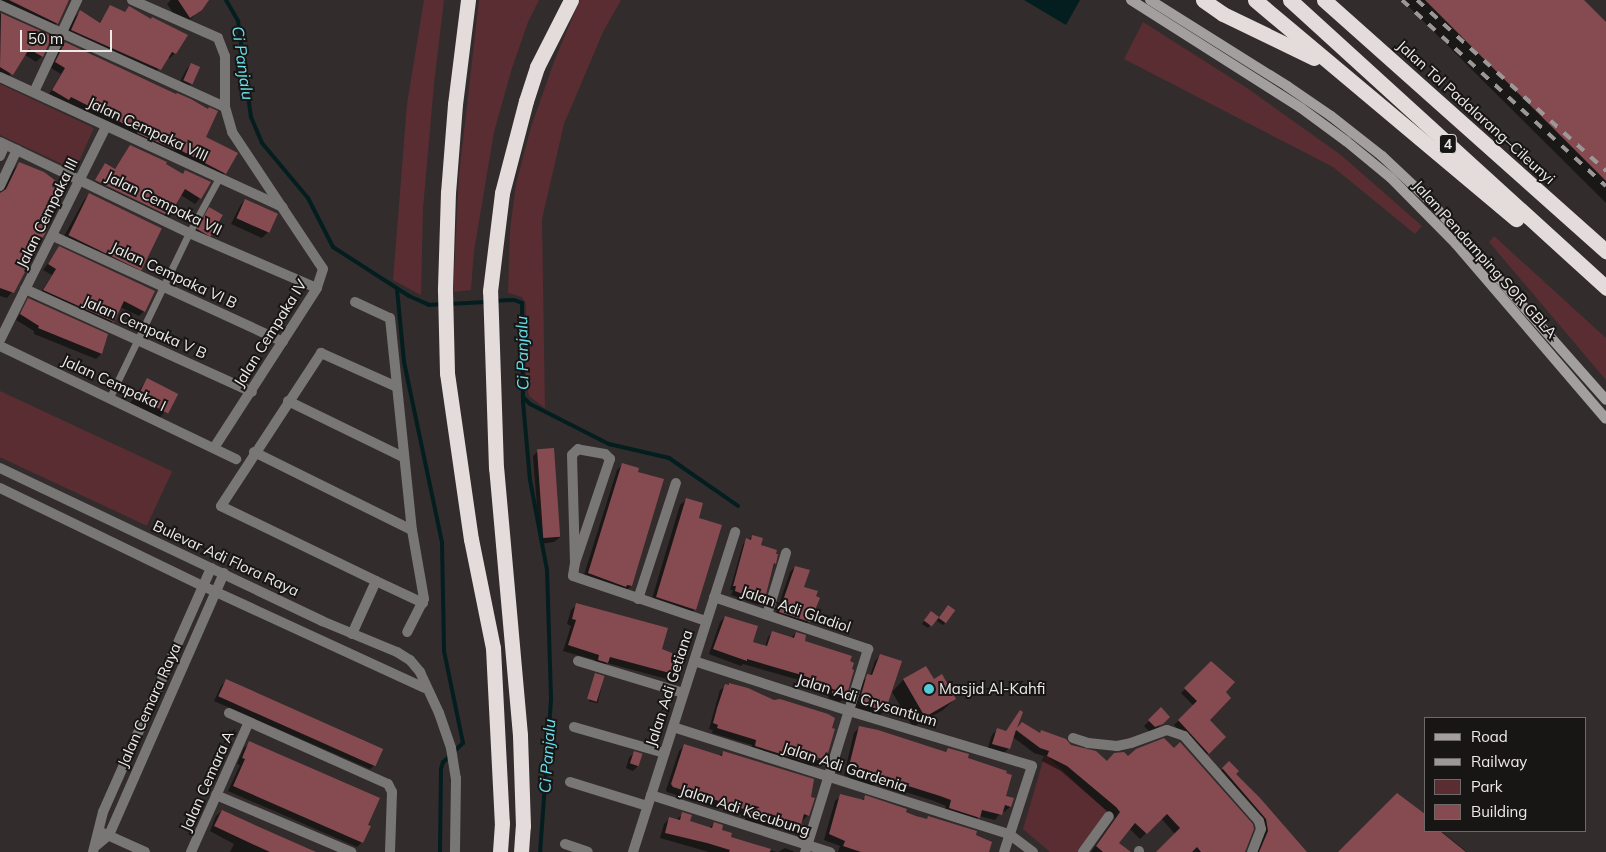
<!DOCTYPE html>
<meta charset="utf-8">
<style>
body{margin:0}
#map{position:relative;width:1606px;height:852px;overflow:hidden;background:#322c2c;font-family:Mulish,sans-serif}
div>[style]{position:absolute}
.green>*{inset:0;background:#592d32;transform-origin:0 0}
.water>*{inset:0;background:#041e20}
.shadow>*{inset:0;background:#0007;transform-origin:0 0}
.stream>*{height:4px;margin:-2px;padding:0 2px;transform-origin:2px;border-radius:2px;background:#041e20}
.building>*{inset:0;background:#864b51;transform-origin:0 0}
.lane>*{height:7px;margin:-3.5px;padding:0 3.5px;transform-origin:3.5px;border-radius:3.5px;background:#797676}
.street>*{height:10px;margin:-5px;padding:0 5px;transform-origin:5px;border-radius:5px;background:#797676}
.secondary>*{height:10px;margin:-5px;padding:0 5px;transform-origin:5px;border-radius:5px;background:#a49f9f}
.highway>*{height:15px;margin:-7.5px;padding:0 7.5px;transform-origin:7.5px;border-radius:7.5px;background:#e4dbdb}
.rail>*{height:4px;margin-top:-2px;transform-origin:0;background:repeating-linear-gradient(90deg,#9d9898 0 9px,transparent 0 18px)}
.dots>*{width:14px;height:14px;translate:-50% -50%;box-sizing:border-box;border:2px solid #181515;border-radius:50%}
span{translate:-50% -50%;white-space:nowrap;text-align:center;line-height:1.15;-webkit-text-stroke:4px #181515;paint-order:stroke}
.shield-label span{padding:1px 4px;background:#181515;border:1px solid;border-radius:4px;-webkit-text-stroke-width:0}
.shield-label{font-size:14px;color:#eeeaea;font-weight:700}
.street-label{font-size:15px;color:#eeeaea}
.poi-label{font-size:15px;color:#eeeaea}
.left{translate:0 -50%;text-align:left}
.water-label{font-size:16px;color:#66e0ec;font-style:italic}
.legend{position:absolute;left:1424px;top:717px;width:162px;height:115px;box-sizing:border-box;background:#181515;border:1px solid #6e6a6a;margin:0;padding:6px 9px;list-style:none;font-size:15px;color:#eeeaea}
.legend li{display:flex;align-items:center;gap:10px;height:25px}
.legend b{width:25px;border:1px solid #6e6a6a}
.scale{position:absolute;left:20px;top:30px;width:92px;height:22px;box-sizing:border-box;border:2px solid #eeeaea;border-top:0;padding-left:6px;font-size:15px;line-height:18px;white-space:nowrap;color:#eeeaea;-webkit-text-stroke:4px #181515;paint-order:stroke}
</style>
<div id="map">
<div class="green">
<div style="clip-path:polygon(424px 0,444px 0,434px 84px,423px 209px,421px 295px,393px 280px,407px 104px)"></div>
<div style="clip-path:polygon(479px 0,539px 0,528px 22px,512px 68px,494px 132px,474px 251px,471px 290px,453px 292px,459px 175px)"></div>
<div style="clip-path:polygon(580px 0,621px 0,603px 32px,564px 124px,542px 219px,545px 408px,529px 396px,526px 383px,526px 304px,522px 297px,508px 293px,510px 230px,516px 184px,531px 127px,555px 59px)"></div>
<div style="clip-path:polygon(1143px 22px,1247px 88px,1341px 155px,1422px 226px,1415px 234px,1333px 167px,1124px 59px)"></div>
<div style="clip-path:polygon(0 84px,94px 128px,75px 170px,0 135px)"></div>
<div style="clip-path:polygon(1494px 236px,1606px 338px,1606px 380px,1489px 242px)"></div>
<div style="left:0;top:391px;width:190px;height:60px;rotate:25deg"></div>
<div style="clip-path:polygon(1045px 754px,1112px 816px,1083px 852px,1050px 852px,1023px 829px)"></div>
</div>
<div class="water">
<div style="clip-path:polygon(1024px 0,1080px 0,1066px 25px)"></div>
</div>
<div class="shadow">
<div style="clip-path:polygon(0 0,69px 0,57px 23px,52px 29px,0 5px)"></div>
<div style="clip-path:polygon(171px 0,207px 0,192px 18px,181px 25px,167px 4px)"></div>
<div style="clip-path:polygon(1402px 0,1582px 0,1606px 24px,1606px 203px)"></div>
<div style="clip-path:polygon(110px 7px,124px 13px,129px 8px,175px 53px,170px 58px,167px 57px,154px 75px,66px 35px,75px 17px,80px 12px,99px 23px)"></div>
<div style="clip-path:polygon(0 14px,51px 37px,42px 56px,36px 62px,24px 54px,6px 80px,0 77px)"></div>
<div style="clip-path:polygon(65px 44px,204px 137px,225px 173px,220px 178px,48px 96px,61px 74px,51px 68px,60px 49px)"></div>
<div style="clip-path:polygon(192px 64px,198px 68px,191px 84px,185px 89px,178px 86px,186px 70px)"></div>
<div style="clip-path:polygon(130px 146px,165px 164px,200px 198px,195px 204px,181px 195px,101px 169px,105px 165px,114px 170px)"></div>
<div style="clip-path:polygon(19px 164px,50px 188px,48px 202px,12px 292px,7px 298px,0 296px,0 194px,13px 170px)"></div>
<div style="clip-path:polygon(96px 182px,167px 216px,163px 221px,93px 186px)"></div>
<div style="clip-path:polygon(90px 194px,160px 229px,139px 268px,133px 273px,62px 240px,84px 200px)"></div>
<div style="clip-path:polygon(245px 200px,268px 232px,262px 238px,231px 224px,240px 206px)"></div>
<div style="clip-path:polygon(209px 209px,222px 216px,205px 240px,193px 235px)"></div>
<div style="clip-path:polygon(59px 248px,144px 311px,139px 316px,120px 307px,113px 321px,108px 327px,39px 295px,52px 275px,43px 270px)"></div>
<div style="clip-path:polygon(29px 300px,107px 335px,101px 354px,96px 359px,34px 334px,34px 331px,16px 320px)"></div>
<div style="clip-path:polygon(147px 379px,176px 395px,159px 419px,130px 403px)"></div>
<div style="clip-path:polygon(538px 451px,560px 537px,554px 542px,540px 544px,533px 456px)"></div>
<div style="clip-path:polygon(622px 465px,631px 586px,626px 591px,583px 578px,617px 470px)"></div>
<div style="clip-path:polygon(686px 500px,697px 519px,695px 609px,690px 614px,651px 602px,680px 505px)"></div>
<div style="clip-path:polygon(752px 537px,760px 546px,777px 555px,763px 601px,759px 605px,731px 595px,733px 590px,730px 590px,743px 544px)"></div>
<div style="clip-path:polygon(795px 567px,803px 588px,809px 621px,804px 626px,775px 616px,790px 572px)"></div>
<div style="clip-path:polygon(577px 605px,660px 650px,676px 674px,671px 680px,607px 663px,602px 668px,593px 665px,595px 660px,563px 651px,571px 626px,567px 624px,571px 610px)"></div>
<div style="clip-path:polygon(945px 609px,945px 623px,943px 625px,937px 621px)"></div>
<div style="clip-path:polygon(928px 615px,937px 617px,928px 628px,922px 624px)"></div>
<div style="clip-path:polygon(725px 617px,751px 643px,765px 647px,768px 637px,773px 632px,791px 638px,796px 633px,844px 697px,840px 702px,828px 698px,829px 694px,809px 688px,810px 685px,799px 680px,743px 664px,741px 666px,709px 654px,720px 622px)"></div>
<div style="clip-path:polygon(881px 655px,884px 711px,878px 717px,855px 708px,862px 681px,870px 676px,875px 661px)"></div>
<div style="clip-path:polygon(1212px 663px,1224px 692px,1208px 720px,1224px 737px,1204px 757px,1174px 725px,1194px 706px,1181px 693px)"></div>
<div style="clip-path:polygon(926px 667px,934px 681px,955px 699px,943px 710px,913px 727px,892px 692px,903px 680px)"></div>
<div style="left:595px;top:675px;width:9px;height:27px;rotate:13deg"></div>
<div style="clip-path:polygon(226px 681px,376px 764px,370px 769px,214px 701px,221px 686px)"></div>
<div style="clip-path:polygon(730px 684px,827px 752px,822px 760px,816px 766px,812px 765px,807px 769px,750px 751px,752px 745px,712px 733px,713px 730px,709px 729px,720px 690px)"></div>
<div style="clip-path:polygon(1161px 709px,1169px 717px,1156px 729px,1150px 732px,1144px 726px)"></div>
<div style="clip-path:polygon(1020px 712px,1015px 731px,1022px 724px,1039px 734px,1041px 732px,1107px 762px,1244px 852px,1157px 852px,1175px 834px,1161px 818px,1140px 839px,1129px 828px,1118px 844px,1129px 852px,1091px 852px,1115px 818px,1061px 771px,1042px 761px,1044px 756px,1034px 753px,1013px 737px,1009px 748px,1003px 754px,987px 750px,992px 735px,997px 730px,1005px 732px)"></div>
<div style="clip-path:polygon(859px 728px,945px 752px,948px 749px,966px 759px,1004px 796px,1012px 799px,1010px 807px,1004px 812px,1002px 811px,995px 820px,979px 816px,974px 822px,944px 813px,946px 806px,934px 801px,877px 783px,870px 787px,848px 780px,849px 777px,844px 775px,854px 733px)"></div>
<div style="clip-path:polygon(250px 743px,366px 825px,362px 842px,357px 847px,228px 791px,240px 765px,237px 764px,244px 748px)"></div>
<div style="clip-path:polygon(685px 745px,719px 756px,724px 752px,808px 815px,794px 830px,771px 827px,757px 823px,754px 825px,744px 822px,746px 816px,667px 792px,666px 790px,679px 751px)"></div>
<div style="clip-path:polygon(634px 753px,639px 765px,633px 771px,626px 768px,629px 758px)"></div>
<div style="clip-path:polygon(1229px 763px,1234px 774px,1305px 852px,1256px 852px,1263px 834px,1217px 775px)"></div>
<div style="clip-path:polygon(841px 796px,862px 800px,866px 797px,926px 820px,929px 817px,974px 836px,988px 852px,838px 852px,840px 846px,824px 840px,835px 801px)"></div>
<div style="clip-path:polygon(222px 811px,315px 852px,230px 852px,234px 844px,210px 831px,216px 816px)"></div>
<div style="clip-path:polygon(683px 814px,689px 822px,709px 828px,714px 824px,729px 838px,777px 852px,709px 852px,660px 838px,664px 824px,670px 818px,677px 819px)"></div>
<div style="clip-path:polygon(1425px 831px,1441px 831px,1467px 852px,1341px 852px)"></div>
<div style="clip-path:polygon(785px 848px,793px 851px,794px 852px,778px 852px)"></div>
</div>
<div class="stream">
<div style="left:226px;top:0;width:24px;rotate:60deg"></div>
<div style="left:238px;top:21px;width:97px;rotate:82.3deg"></div>
<div style="left:251px;top:117px;width:28px;rotate:67deg"></div>
<div style="left:262px;top:143px;width:72px;rotate:50.1deg"></div>
<div style="left:308px;top:198px;width:55px;rotate:63deg"></div>
<div style="left:333px;top:247px;width:90px;rotate:32.8deg"></div>
<div style="left:409px;top:296px;width:22px;rotate:24deg"></div>
<div style="left:429px;top:305px;width:13px;rotate:-4deg"></div>
<div style="left:397px;top:289px;width:73px;rotate:84.5deg"></div>
<div style="left:404px;top:362px;width:185px;rotate:78.1deg"></div>
<div style="left:442px;top:543px;width:108px;rotate:88.9deg"></div>
<div style="left:444px;top:651px;width:94px;rotate:78.3deg"></div>
<div style="left:463px;top:743px;width:28px;rotate:136deg"></div>
<div style="left:443px;top:762px;width:7px;rotate:106deg"></div>
<div style="left:441px;top:769px;width:83px;rotate:90.7deg"></div>
<div style="left:493px;top:301px;width:21px;rotate:-3deg"></div>
<div style="left:514px;top:300px;width:9px;rotate:21deg"></div>
<div style="left:522px;top:303px;width:99px;rotate:89.4deg"></div>
<div style="left:523px;top:402px;width:78px;rotate:84.9deg"></div>
<div style="left:530px;top:480px;width:92px;rotate:79.3deg"></div>
<div style="left:547px;top:570px;width:130px;rotate:88.2deg"></div>
<div style="left:551px;top:700px;width:152px;rotate:94.1deg"></div>
<div style="left:449px;top:304px;width:37px;rotate:-3deg"></div>
<div style="left:523px;top:397px;width:10px;rotate:45deg"></div>
<div style="left:530px;top:404px;width:89px;rotate:26.9deg"></div>
<div style="left:609px;top:444px;width:62px;rotate:13.1deg"></div>
<div style="left:669px;top:458px;width:84px;rotate:34.8deg"></div>
</div>
<div class="building">
<div style="clip-path:polygon(9px 0,69px 0,58px 24px)"></div>
<div style="clip-path:polygon(178px 0,209px 0,202px 10px,190px 18px)"></div>
<div style="clip-path:polygon(1425px 0,1584px 0,1606px 22px,1606px 181px)"></div>
<div style="clip-path:polygon(110px 5px,125px 12px,129px 6px,151px 19px,152px 17px,188px 35px,176px 54px,172px 52px,161px 70px,71px 30px,80px 10px,100px 23px)"></div>
<div style="clip-path:polygon(1px 13px,52px 36px,43px 57px,29px 49px,13px 75px,0 67px)"></div>
<div style="clip-path:polygon(65px 42px,176px 94px,177px 93px,191px 99px,208px 109px,209px 107px,218px 111px,206px 137px,238px 153px,226px 174px,176px 148px,175px 150px,137px 133px,138px 131px,71px 97px,69px 100px,52px 90px,65px 68px,55px 62px)"></div>
<div style="left:191px;top:63px;width:10px;height:19px;rotate:24deg"></div>
<div style="clip-path:polygon(130px 145px,167px 162px,166px 164px,183px 174px,185px 170px,211px 182px,201px 199px,185px 189px,169px 216px,95px 180px,105px 163px,115px 169px)"></div>
<div style="clip-path:polygon(19px 162px,44px 172px,56px 181px,52px 187px,57px 188px,50px 202px,56px 205px,46px 227px,48px 228px,14px 293px,0 288px,0 193px,6px 189px)"></div>
<div style="left:89px;top:193px;width:81px;height:47px;rotate:26deg"></div>
<div style="left:245px;top:199px;width:36px;height:21px;rotate:24deg"></div>
<div style="left:209px;top:207px;width:16px;height:25px;rotate:30deg"></div>
<div style="clip-path:polygon(59px 246px,155px 291px,145px 312px,124px 301px,114px 322px,43px 290px,56px 269px,48px 264px)"></div>
<div style="clip-path:polygon(28px 298px,108px 334px,102px 354px,38px 328px,39px 326px,20px 314px)"></div>
<div style="left:147px;top:378px;width:35px;height:22px;rotate:27deg"></div>
<div style="left:554px;top:448px;width:89px;height:17px;rotate:86deg"></div>
<div style="clip-path:polygon(622px 463px,639px 468px,638px 472px,664px 479px,632px 586px,627px 585px,626px 587px,588px 573px)"></div>
<div style="clip-path:polygon(686px 498px,703px 503px,699px 518px,722px 525px,696px 610px,656px 597px)"></div>
<div style="clip-path:polygon(752px 535px,763px 538px,761px 545px,777px 550px,776px 554px,778px 554px,776px 564px,774px 563px,764px 602px,735px 591px,736px 586px,733px 586px,746px 538px,751px 540px)"></div>
<div style="clip-path:polygon(795px 566px,810px 570px,804px 587px,818px 591px,816px 596px,820px 598px,810px 622px,779px 612px)"></div>
<div style="clip-path:polygon(576px 603px,668px 628px,662px 649px,682px 657px,677px 675px,610px 657px,608px 663px,598px 660px,599px 655px,568px 645px,576px 620px,572px 619px)"></div>
<div style="left:948px;top:605px;width:9px;height:16px;rotate:36deg"></div>
<div style="left:931px;top:611px;width:10px;height:12px;rotate:37deg"></div>
<div style="clip-path:polygon(725px 616px,758px 626px,753px 642px,767px 646px,772px 631px,794px 638px,796px 632px,806px 635px,805px 641px,852px 656px,850px 661px,854px 663px,852px 669px,854px 670px,846px 698px,832px 693px,833px 689px,813px 683px,814px 680px,805px 676px,747px 659px,747px 661px,713px 649px)"></div>
<div style="clip-path:polygon(880px 654px,902px 661px,885px 712px,859px 702px,867px 674px,872px 675px)"></div>
<div style="clip-path:polygon(1211px 661px,1235px 682px,1226px 692px,1231px 698px,1210px 720px,1226px 737px,1209px 754px,1178px 720px,1197px 701px,1184px 688px)"></div>
<div style="clip-path:polygon(926px 666px,934px 679px,942px 674px,956px 699px,925px 717px,903px 679px)"></div>
<div style="left:595px;top:673px;width:10px;height:27px;rotate:17deg"></div>
<div style="left:226px;top:679px;width:172px;height:19px;rotate:24deg"></div>
<div style="clip-path:polygon(729px 683px,748px 688px,774px 700px,780px 699px,828px 714px,835px 718px,832px 728px,835px 729px,828px 753px,826px 752px,823px 761px,815px 759px,813px 764px,755px 746px,756px 740px,717px 728px,718px 725px,713px 723px,717px 708px,725px 684px,729px 685px)"></div>
<div style="clip-path:polygon(1161px 707px,1170px 717px,1163px 724px,1155px 727px,1148px 720px)"></div>
<div style="clip-path:polygon(1020px 710px,1023px 712px,1017px 728px,1022px 722px,1040px 733px,1041px 730px,1066px 739px,1071px 745px,1096px 751px,1107px 761px,1114px 753px,1124px 752px,1128px 756px,1136px 749px,1164px 738px,1174px 748px,1180px 742px,1253px 824px,1254px 829px,1245px 852px,1201px 852px,1197px 847px,1192px 852px,1156px 852px,1180px 828px,1167px 814px,1147px 834px,1135px 823px,1119px 843px,1131px 852px,1103px 852px,1096px 846px,1120px 812px,1116px 807px,1067px 766px,1047px 756px,1049px 751px,1040px 748px,1016px 730px,1010px 749px,992px 744px,997px 728px,1006px 731px)"></div>
<div style="clip-path:polygon(859px 726px,878px 730px,946px 752px,948px 748px,969px 754px,968px 758px,1007px 771px,1006px 773px,1012px 775px,1006px 796px,1014px 798px,1011px 807px,1005px 805px,1002px 815px,982px 810px,980px 818px,949px 808px,951px 800px,940px 796px,883px 778px,878px 777px,877px 782px,853px 775px,854px 772px,848px 770px)"></div>
<div style="clip-path:polygon(249px 741px,380px 798px,368px 825px,371px 826px,363px 843px,233px 786px,245px 759px,242px 758px)"></div>
<div style="clip-path:polygon(684px 744px,722px 756px,723px 751px,814px 779px,811px 797px,815px 798px,809px 816px,804px 814px,801px 825px,777px 822px,762px 817px,761px 821px,748px 817px,750px 811px,673px 787px,671px 784px)"></div>
<div style="left:634px;top:751px;width:9px;height:13px;rotate:18deg"></div>
<div style="clip-path:polygon(1229px 761px,1239px 771px,1236px 774px,1260px 798px,1307px 852px,1259px 852px,1268px 831px,1266px 819px,1222px 768px)"></div>
<div style="clip-path:polygon(1397px 793px,1425px 814px,1425px 831px,1440px 831px,1466px 852px,1338px 852px)"></div>
<div style="clip-path:polygon(840px 794px,864px 800px,865px 795px,907px 809px,906px 812px,916px 816px,927px 819px,928px 816px,977px 831px,976px 835px,992px 842px,989px 852px,861px 852px,843px 846px,845px 841px,829px 834px)"></div>
<div style="clip-path:polygon(222px 810px,257px 826px,316px 852px,270px 852px,248px 842px,214px 826px)"></div>
<div style="clip-path:polygon(682px 812px,692px 815px,690px 821px,712px 828px,714px 822px,723px 825px,722px 830px,732px 833px,731px 837px,771px 849px,770px 852px,729px 852px,730px 850px,707px 843px,665px 833px,669px 817px,680px 820px)"></div>
</div>
<div class="lane">
<div style="left:110px;top:397px;width:182px;rotate:-64.3deg"></div>
<div style="left:189px;top:233px;width:63px;rotate:-61.4deg"></div>
</div>
<div class="street">
<div style="left:132px;top:0;width:94px;rotate:23.8deg"></div>
<div style="left:218px;top:38px;width:19px;rotate:69deg"></div>
<div style="left:225px;top:56px;width:51px;rotate:90deg"></div>
<div style="left:225px;top:107px;width:26px;rotate:74deg"></div>
<div style="left:232px;top:132px;width:164px;rotate:56.4deg"></div>
<div style="left:323px;top:269px;width:20px;rotate:108deg"></div>
<div style="left:317px;top:288px;width:190px;rotate:122.8deg"></div>
<div style="left:0;top:5px;width:247px;rotate:24.4deg"></div>
<div style="left:0;top:77px;width:311px;rotate:24.7deg"></div>
<div style="left:34px;top:92px;width:102px;rotate:-64.9deg"></div>
<div style="left:0;top:142px;width:210px;rotate:25.7deg"></div>
<div style="left:189px;top:233px;width:139px;rotate:23.3deg"></div>
<div style="left:0;top:156px;width:12px;rotate:-66deg"></div>
<div style="left:0;top:186px;width:40px;rotate:-65deg"></div>
<div style="left:53px;top:236px;width:253px;rotate:24.7deg"></div>
<div style="left:25px;top:289px;width:249px;rotate:24.4deg"></div>
<div style="left:355px;top:302px;width:38px;rotate:25deg"></div>
<div style="left:390px;top:318px;width:213px;rotate:84.1deg"></div>
<div style="left:412px;top:530px;width:70px;rotate:80.1deg"></div>
<div style="left:424px;top:599px;width:37px;rotate:117deg"></div>
<div style="left:0;top:340px;width:239px;rotate:-63.6deg"></div>
<div style="left:0;top:346px;width:262px;rotate:25.6deg"></div>
<div style="left:288px;top:401px;width:128px;rotate:26deg"></div>
<div style="left:254px;top:452px;width:176px;rotate:26.3deg"></div>
<div style="left:0;top:468px;width:357px;rotate:25.4deg"></div>
<div style="left:322px;top:621px;width:81px;rotate:22.5deg"></div>
<div style="left:397px;top:652px;width:15px;rotate:32deg"></div>
<div style="left:410px;top:660px;width:16px;rotate:50deg"></div>
<div style="left:420px;top:672px;width:45px;rotate:65.1deg"></div>
<div style="left:439px;top:713px;width:37px;rotate:71deg"></div>
<div style="left:451px;top:748px;width:30px;rotate:81deg"></div>
<div style="left:456px;top:778px;width:74px;rotate:90.8deg"></div>
<div style="left:0;top:488px;width:225px;rotate:25.8deg"></div>
<div style="left:203px;top:586px;width:244px;rotate:24.7deg"></div>
<div style="left:575px;top:563px;width:110px;rotate:-71.4deg"></div>
<div style="left:610px;top:459px;width:7px;rotate:-135deg"></div>
<div style="left:605px;top:454px;width:27px;rotate:-170deg"></div>
<div style="left:578px;top:449px;width:8px;rotate:135deg"></div>
<div style="left:572px;top:455px;width:108px;rotate:88.4deg"></div>
<div style="left:575px;top:563px;width:13px;rotate:99deg"></div>
<div style="left:573px;top:576px;width:140px;rotate:18.7deg"></div>
<div style="left:376px;top:581px;width:172px;rotate:-154.2deg"></div>
<div style="left:221px;top:506px;width:183px;rotate:-56.8deg"></div>
<div style="left:321px;top:353px;width:83px;rotate:24.1deg"></div>
<div style="left:714px;top:597px;width:163px;rotate:18.7deg"></div>
<div style="left:868px;top:649px;width:213px;rotate:107.2deg"></div>
<div style="left:638px;top:599px;width:122px;rotate:-71.9deg"></div>
<div style="left:767px;top:615px;width:65px;rotate:-73deg"></div>
<div style="left:352px;top:634px;width:58px;rotate:-65.6deg"></div>
<div style="left:376px;top:581px;width:52px;rotate:25.1deg"></div>
<div style="left:578px;top:661px;width:110px;rotate:16.9deg"></div>
<div style="left:694px;top:661px;width:163px;rotate:17.9deg"></div>
<div style="left:849px;top:711px;width:191px;rotate:16.7deg"></div>
<div style="left:1032px;top:766px;width:90px;rotate:108deg"></div>
<div style="left:229px;top:713px;width:174px;rotate:24.1deg"></div>
<div style="left:388px;top:784px;width:9px;rotate:63deg"></div>
<div style="left:392px;top:792px;width:60px;rotate:91.9deg"></div>
<div style="left:574px;top:727px;width:94px;rotate:16.1deg"></div>
<div style="left:673px;top:727px;width:353px;rotate:17.7deg"></div>
<div style="left:1009px;top:834px;width:30px;rotate:37deg"></div>
<div style="left:1073px;top:738px;width:16px;rotate:18deg"></div>
<div style="left:1088px;top:743px;width:29px;rotate:6deg"></div>
<div style="left:1117px;top:746px;width:14px;rotate:-12deg"></div>
<div style="left:1131px;top:743px;width:38px;rotate:-20deg"></div>
<div style="left:1167px;top:730px;width:18px;rotate:19deg"></div>
<div style="left:1184px;top:736px;width:113px;rotate:48.6deg"></div>
<div style="left:1259px;top:821px;width:8px;rotate:76deg"></div>
<div style="left:1261px;top:829px;width:25px;rotate:111deg"></div>
<div style="left:570px;top:782px;width:81px;rotate:17.3deg"></div>
<div style="left:216px;top:795px;width:147px;rotate:22.9deg"></div>
<div style="left:651px;top:795px;width:188px;rotate:17.7deg"></div>
<div style="left:103px;top:833px;width:46px;rotate:24.3deg"></div>
<div style="left:565px;top:844px;width:24px;rotate:19deg"></div>
<div style="left:97px;top:845px;width:16px;rotate:-40deg"></div>
<div style="left:109px;top:835px;width:286px;rotate:-66.3deg"></div>
<div style="left:93px;top:852px;width:41px;rotate:-76deg"></div>
<div style="left:103px;top:812px;width:267px;rotate:-66.1deg"></div>
<div style="left:191px;top:852px;width:142px;rotate:-66deg"></div>
<div style="left:633px;top:852px;width:336px;rotate:-72.3deg"></div>
<div style="left:1083px;top:852px;width:44px;rotate:-54.2deg"></div>
<div style="left:1139px;top:852px;width:1px;rotate:-90deg"></div>
</div>
<div class="secondary">
<div style="left:1131px;top:0;width:201px;rotate:32.4deg"></div>
<div style="left:1301px;top:108px;width:56px;rotate:36.3deg"></div>
<div style="left:1346px;top:141px;width:58px;rotate:39.4deg"></div>
<div style="left:1391px;top:178px;width:93px;rotate:45.4deg"></div>
<div style="left:1456px;top:244px;width:230px;rotate:49.4deg"></div>
<div style="left:1150px;top:0;width:162px;rotate:32.1deg"></div>
<div style="left:1287px;top:86px;width:53px;rotate:34.3deg"></div>
<div style="left:1331px;top:116px;width:65px;rotate:38.1deg"></div>
<div style="left:1382px;top:156px;width:67px;rotate:43.2deg"></div>
<div style="left:1431px;top:202px;width:264px;rotate:48.5deg"></div>
</div>
<div class="highway">
<div style="left:468px;top:0;width:105px;rotate:97.1deg"></div>
<div style="left:455px;top:104px;width:88px;rotate:94.5deg"></div>
<div style="left:448px;top:192px;width:98px;rotate:91.8deg"></div>
<div style="left:445px;top:290px;width:83px;rotate:88.6deg"></div>
<div style="left:447px;top:373px;width:168px;rotate:81.8deg"></div>
<div style="left:471px;top:539px;width:111px;rotate:78.6deg"></div>
<div style="left:493px;top:648px;width:175px;rotate:87.1deg"></div>
<div style="left:502px;top:823px;width:29px;rotate:94deg"></div>
<div style="left:1203px;top:0;width:24px;rotate:35deg"></div>
<div style="left:1223px;top:14px;width:101px;rotate:25.8deg"></div>
<div style="left:1255px;top:0;width:341px;rotate:40deg"></div>
<div style="left:1290px;top:0;width:428px;rotate:42.3deg"></div>
<div style="left:1324px;top:0;width:378px;rotate:41.7deg"></div>
<div style="left:521px;top:852px;width:26px;rotate:-86deg"></div>
<div style="left:523px;top:826px;width:91px;rotate:-91.9deg"></div>
<div style="left:520px;top:735px;width:268px;rotate:-95.1deg"></div>
<div style="left:496px;top:468px;width:177px;rotate:-91.9deg"></div>
<div style="left:490px;top:291px;width:99px;rotate:-83deg"></div>
<div style="left:502px;top:193px;width:95px;rotate:-75.4deg"></div>
<div style="left:526px;top:101px;width:36px;rotate:-72deg"></div>
<div style="left:537px;top:67px;width:75px;rotate:-63.1deg"></div>
</div>
<div class="rail">
<div style="left:1402px;top:0;width:276px;rotate:42.4deg"></div>
<div style="left:1417px;top:0;width:255px;rotate:42.1deg"></div>
</div>
<div class="dots">
<div style="left:929px;top:689px;background:#52cbd7"></div>
</div>
<div class="shield-label">
<span style="left:1448px;top:144px">4</span>
</div>
<div class="street-label">
<span style="left:1476px;top:112px;rotate:42deg">Jalan Tol Padalarang–Cileunyi</span>
<span style="left:148px;top:129px;rotate:25deg">Jalan Cempaka VIII</span>
<span style="left:164px;top:203px;rotate:26deg">Jalan Cempaka VII</span>
<span style="left:47px;top:213px;rotate:-64deg">Jalan Cempaka III</span>
<span style="left:1485px;top:259px;rotate:48deg">Jalan Pendamping SOR GBLA</span>
<span style="left:174px;top:275px;rotate:25deg">Jalan Cempaka VI B</span>
<span style="left:145px;top:327px;rotate:24deg">Jalan Cempaka V B</span>
<span style="left:270px;top:333px;rotate:-58deg">Jalan Cempaka IV</span>
<span style="left:114px;top:383px;rotate:25deg">Jalan Cempaka I</span>
<span style="left:226px;top:558px;rotate:25deg">Bulevar Adi Flora Raya</span>
<span style="left:796px;top:609px;rotate:19deg">Jalan Adi Gladiol</span>
<span style="left:669px;top:688px;rotate:-72deg">Jalan Adi Getiana</span>
<span style="left:867px;top:700px;rotate:17deg">Jalan Adi Crysantium</span>
<span style="left:149px;top:705px;rotate:-66deg">Jalan Cemara Raya</span>
<span style="left:845px;top:767px;rotate:18deg">Jalan Adi Gardenia</span>
<span style="left:207px;top:781px;rotate:-66deg">Jalan Cemara A</span>
<span style="left:745px;top:810px;rotate:18deg">Jalan Adi Kecubung</span>
</div>
<div class="poi-label">
<span class="left" style="left:939px;top:689px">Masjid Al-Kahfi</span>
</div>
<div class="water-label">
<span style="left:243px;top:63px;rotate:82deg">Ci Panjalu</span>
<span style="left:522px;top:353px;rotate:-91deg">Ci Panjalu</span>
<span style="left:547px;top:756px;rotate:-86deg">Ci Panjalu</span>
</div>
<ul class="legend">
<li><b style="height:6px;background:#a49f9f"></b>Road</li>
<li><b style="height:6px;background:#9d9898"></b>Railway</li>
<li><b style="height:14px;background:#592d32"></b>Park</li>
<li><b style="height:14px;background:#864b51"></b>Building</li>
</ul>
<div class="scale">50 m</div>
</div>
